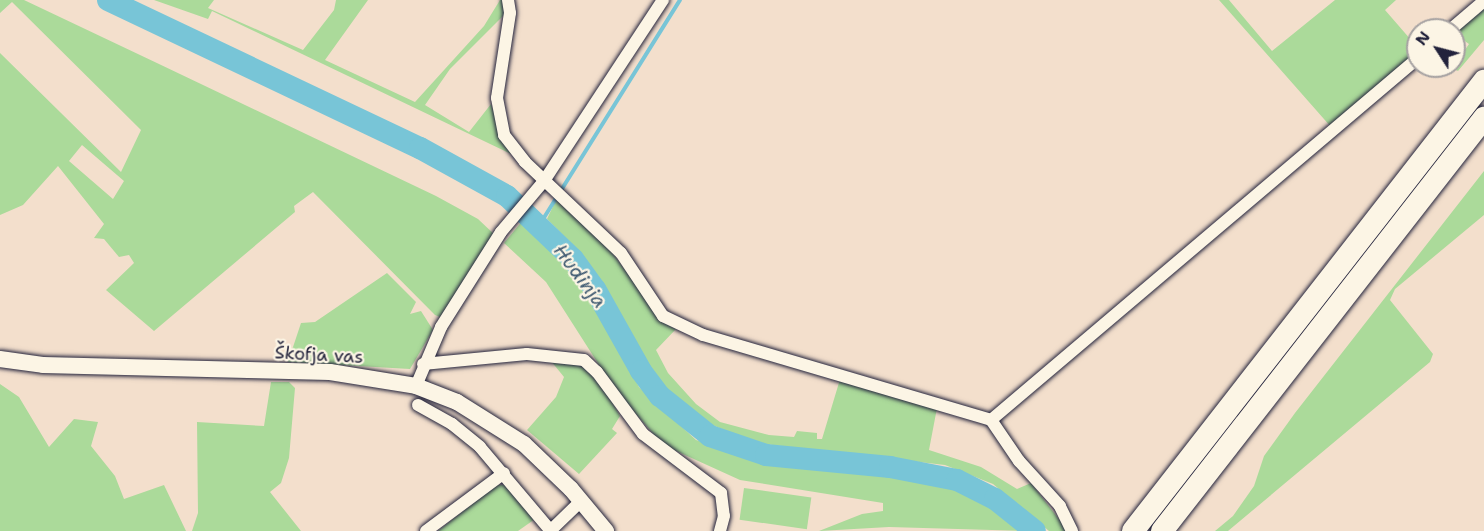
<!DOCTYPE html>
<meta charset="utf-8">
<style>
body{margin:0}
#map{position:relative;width:1484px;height:531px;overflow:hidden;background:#f3dfcc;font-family:"Shantell Sans",sans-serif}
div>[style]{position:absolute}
.green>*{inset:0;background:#abda9a;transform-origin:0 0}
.stream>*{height:4px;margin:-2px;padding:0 2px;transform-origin:2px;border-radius:2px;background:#78c5d7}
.river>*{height:22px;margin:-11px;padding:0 11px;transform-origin:11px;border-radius:11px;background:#78c5d7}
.roads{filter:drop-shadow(0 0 2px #22223b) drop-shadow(0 0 2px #22223b)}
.minor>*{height:12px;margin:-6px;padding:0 6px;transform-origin:6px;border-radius:6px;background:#fcf5e5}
.secondary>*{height:16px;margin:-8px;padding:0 8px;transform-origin:8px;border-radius:8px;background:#fcf5e5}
.motorway>*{height:22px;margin:-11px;padding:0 11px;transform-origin:11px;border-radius:11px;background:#fcf5e5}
span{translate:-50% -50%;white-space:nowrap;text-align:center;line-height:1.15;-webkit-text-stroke:4.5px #fcf5e5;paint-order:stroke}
.street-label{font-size:18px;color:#22223b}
.water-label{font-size:20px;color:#405b72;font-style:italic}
.north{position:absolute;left:1406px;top:18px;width:60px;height:60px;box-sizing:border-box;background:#fcf5e5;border:2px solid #a5a1a1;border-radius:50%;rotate:306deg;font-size:16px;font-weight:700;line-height:24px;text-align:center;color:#22223b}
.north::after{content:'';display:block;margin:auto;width:21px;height:27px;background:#22223b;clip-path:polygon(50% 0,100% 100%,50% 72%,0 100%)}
</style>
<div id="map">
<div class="green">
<div style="clip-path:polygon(evenodd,0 0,24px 0,159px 64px,436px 196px,478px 219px,496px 236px,440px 317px,435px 315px,313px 192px,294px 206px,295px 212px,154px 331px,106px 290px,134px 263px,129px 255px,119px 257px,104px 239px,94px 238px,104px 224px,58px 166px,23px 205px,0 215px,0 53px,121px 172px,141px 130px,12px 2px,0 13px,0 0,82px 145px,124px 181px,113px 199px,69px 161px,82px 145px)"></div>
<div style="clip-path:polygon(154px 0,214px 0,208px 8px,303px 50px,334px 10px,336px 0,368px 0,325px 60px,415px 102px,484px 26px,500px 0,506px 0,507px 12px,450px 69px,425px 105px,469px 132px,491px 104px,511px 154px,212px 11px,208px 19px)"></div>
<div style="clip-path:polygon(1219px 0,1229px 0,1272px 51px,1335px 0,1396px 0,1385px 10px,1418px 48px,1418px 54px,1331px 127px)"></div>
<div style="clip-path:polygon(1484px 7px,1484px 40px,1458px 71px,1450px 66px,1454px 66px,1469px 44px,1455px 34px)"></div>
<div style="clip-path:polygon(1484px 171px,1484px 215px,1395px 289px,1390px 300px,1433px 354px,1430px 362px,1228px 531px,1215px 531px,1233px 516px,1254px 486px,1264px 456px,1295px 413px)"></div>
<div style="clip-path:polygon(556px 200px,610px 250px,664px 322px,676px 329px,656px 350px,668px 373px,696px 404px,720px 422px,769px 435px,794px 437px,797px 431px,817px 433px,817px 439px,822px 439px,841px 376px,937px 408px,929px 450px,981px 467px,1017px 489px,1031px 483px,1068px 531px,1049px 531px,993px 484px,945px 465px,755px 443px,703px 421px,665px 390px,649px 369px,604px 285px,580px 252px,547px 219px)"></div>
<div style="clip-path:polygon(523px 220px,566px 262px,591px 293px,639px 387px,696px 440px,762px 462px,897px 474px,932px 482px,988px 501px,1025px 531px,889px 527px,819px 531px,862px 514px,883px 511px,883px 503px,740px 480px,663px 445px,615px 390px,546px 282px,504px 243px)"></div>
<div style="clip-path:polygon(387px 273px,416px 302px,410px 314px,421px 311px,433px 330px,410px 369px,288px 362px,301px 323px,315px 322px)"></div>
<div style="clip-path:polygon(551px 361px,580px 363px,603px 386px,620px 416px,612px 429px,617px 433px,579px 474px,527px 430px,556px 397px,564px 377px)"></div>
<div style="clip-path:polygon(271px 382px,289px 382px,295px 388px,289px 458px,281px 483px,270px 492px,301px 531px,192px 531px,198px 513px,197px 422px,264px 426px)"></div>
<div style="clip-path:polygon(0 384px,19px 397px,49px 447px,74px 419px,98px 422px,91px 446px,115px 476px,124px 499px,164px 485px,186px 531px,0 531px)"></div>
<div style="clip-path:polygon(496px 485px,505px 485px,535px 519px,518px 531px,438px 531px)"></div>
<div style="left:744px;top:488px;width:68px;height:32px;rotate:8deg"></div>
</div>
<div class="stream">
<div style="left:540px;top:224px;width:264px;rotate:-58deg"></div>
</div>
<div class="river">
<div style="left:108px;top:0;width:345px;rotate:25.4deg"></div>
<div style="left:420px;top:148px;width:99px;rotate:28.9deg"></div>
<div style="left:507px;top:196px;width:91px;rotate:43.7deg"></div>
<div style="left:573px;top:259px;width:37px;rotate:54deg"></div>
<div style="left:595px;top:289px;width:94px;rotate:60.7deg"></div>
<div style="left:641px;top:371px;width:31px;rotate:53deg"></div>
<div style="left:660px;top:396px;width:64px;rotate:38.7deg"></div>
<div style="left:710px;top:436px;width:59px;rotate:18.7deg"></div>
<div style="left:766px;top:455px;width:125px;rotate:5.5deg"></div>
<div style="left:890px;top:467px;width:68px;rotate:11deg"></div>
<div style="left:957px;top:480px;width:42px;rotate:26.6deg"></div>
<div style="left:995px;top:499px;width:51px;rotate:38.7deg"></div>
</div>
<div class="roads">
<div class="minor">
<div style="left:508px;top:0;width:13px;rotate:81deg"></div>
<div style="left:510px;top:13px;width:86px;rotate:98.7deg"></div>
<div style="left:497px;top:98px;width:38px;rotate:79deg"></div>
<div style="left:504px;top:135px;width:34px;rotate:52deg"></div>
<div style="left:525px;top:162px;width:132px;rotate:43.5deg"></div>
<div style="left:621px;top:253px;width:76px;rotate:56.3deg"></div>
<div style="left:663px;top:316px;width:44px;rotate:25.4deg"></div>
<div style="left:703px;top:335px;width:300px;rotate:16.4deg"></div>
<div style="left:1450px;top:30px;width:45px;rotate:-40.5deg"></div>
<div style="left:423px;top:364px;width:104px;rotate:-5.5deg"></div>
<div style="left:527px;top:354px;width:57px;rotate:6deg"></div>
<div style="left:584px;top:360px;width:18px;rotate:43deg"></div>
<div style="left:597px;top:372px;width:77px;rotate:53.4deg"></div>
<div style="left:643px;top:434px;width:98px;rotate:37.1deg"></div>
<div style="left:721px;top:493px;width:23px;rotate:83deg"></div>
<div style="left:724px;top:516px;width:16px;rotate:105deg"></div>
<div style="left:416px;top:386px;width:64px;rotate:-67deg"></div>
<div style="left:441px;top:327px;width:112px;rotate:-57.7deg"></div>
<div style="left:501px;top:232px;width:67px;rotate:-49.9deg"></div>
<div style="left:544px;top:181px;width:217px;rotate:-56.7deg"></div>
<div style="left:418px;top:405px;width:39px;rotate:29deg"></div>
<div style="left:452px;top:424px;width:36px;rotate:39deg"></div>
<div style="left:480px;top:447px;width:110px;rotate:49.8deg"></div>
<div style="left:426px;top:531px;width:97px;rotate:-36.6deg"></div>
<div style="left:550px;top:531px;width:43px;rotate:-44.1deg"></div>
<div style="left:1072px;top:531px;width:28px;rotate:-116deg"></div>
<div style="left:1060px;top:506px;width:61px;rotate:-132.3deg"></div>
<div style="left:1019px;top:461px;width:50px;rotate:-124.3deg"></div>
<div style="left:991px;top:420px;width:560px;rotate:-40.29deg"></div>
</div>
<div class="secondary">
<div style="left:0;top:359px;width:43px;rotate:7.9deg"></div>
<div style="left:43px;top:365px;width:287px;rotate:1.4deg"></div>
<div style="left:330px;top:372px;width:87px;rotate:9.2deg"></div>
<div style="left:416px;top:386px;width:44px;rotate:21.3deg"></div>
<div style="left:457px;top:402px;width:79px;rotate:32.1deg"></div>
<div style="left:524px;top:444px;width:65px;rotate:43.8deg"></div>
<div style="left:571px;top:489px;width:55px;rotate:50.2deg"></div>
</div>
<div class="motorway">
<div style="left:1133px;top:531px;width:571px;rotate:-52.05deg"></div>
<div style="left:1162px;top:531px;width:524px;rotate:-52.06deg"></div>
</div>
</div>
<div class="street-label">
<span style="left:319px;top:355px;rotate:3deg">Škofja vas</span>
</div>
<div class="water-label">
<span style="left:580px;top:276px;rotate:53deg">Hudinja</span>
</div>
<div class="north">N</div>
</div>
